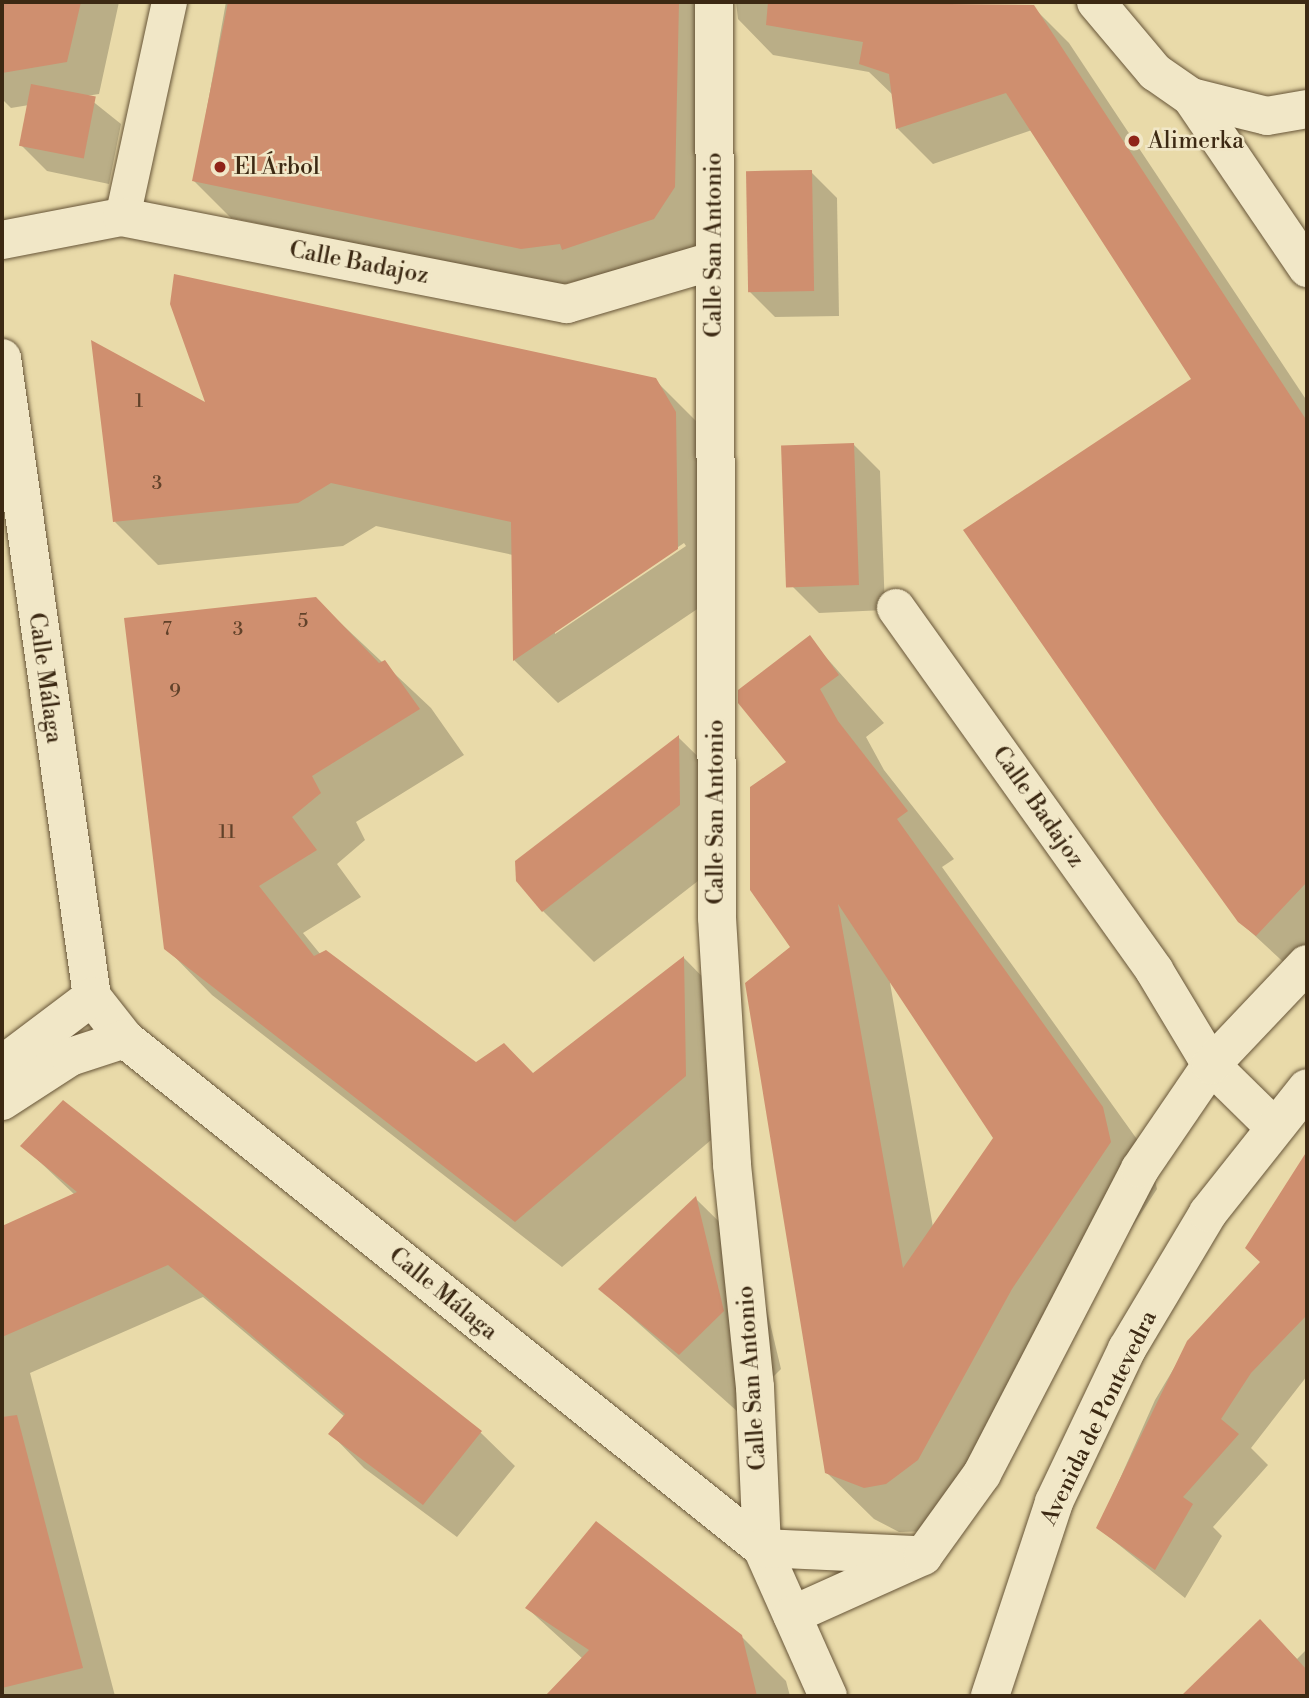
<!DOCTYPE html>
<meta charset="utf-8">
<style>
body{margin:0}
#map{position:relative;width:1309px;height:1698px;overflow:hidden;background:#e9daa9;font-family:"Libre Bodoni",serif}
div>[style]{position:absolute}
.shadow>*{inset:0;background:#0003}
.building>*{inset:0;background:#cf8f6f;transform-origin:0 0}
.roads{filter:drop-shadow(0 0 2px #675538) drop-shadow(0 0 2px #675538)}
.pedestrian>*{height:35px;margin:-17.5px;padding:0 17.5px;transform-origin:17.5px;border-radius:17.5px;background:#f1e7c7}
.minor>*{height:38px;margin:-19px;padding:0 19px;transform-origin:19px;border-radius:19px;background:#f1e7c7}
.tertiary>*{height:38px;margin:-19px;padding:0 19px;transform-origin:19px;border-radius:19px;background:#f1e7c7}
.secondary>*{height:38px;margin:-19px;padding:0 19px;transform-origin:19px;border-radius:19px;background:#f1e7c7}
.dots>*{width:19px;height:19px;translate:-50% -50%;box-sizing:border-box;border:4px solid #f1e7c7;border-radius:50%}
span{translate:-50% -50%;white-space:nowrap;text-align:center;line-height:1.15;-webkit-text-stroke:5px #f1e7c7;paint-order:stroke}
.number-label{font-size:19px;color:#61422a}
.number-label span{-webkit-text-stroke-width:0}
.poi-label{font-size:23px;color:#3c2913}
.left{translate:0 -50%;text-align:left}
.street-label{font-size:23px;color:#3c2913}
.frame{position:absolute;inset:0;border:4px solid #3c2913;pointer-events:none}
</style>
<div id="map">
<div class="shadow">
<div style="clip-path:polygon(2px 2px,119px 2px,99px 94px,86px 96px,121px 124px,109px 184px,47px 171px,21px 145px,29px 105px,11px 108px,2px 99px)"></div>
<div style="clip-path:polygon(226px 2px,714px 2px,711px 225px,692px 255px,559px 285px,231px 218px,194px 181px)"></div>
<div style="clip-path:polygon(736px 2px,1033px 7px,1069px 43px,1307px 401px,1307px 955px,1292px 970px,1239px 921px,1193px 380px,1032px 130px,933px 164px,898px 129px,894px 96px,869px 72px,773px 55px,738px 19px)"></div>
<div style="clip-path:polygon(811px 172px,837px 198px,839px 316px,775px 317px,749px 291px)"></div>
<div style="clip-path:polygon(evenodd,655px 380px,699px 424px,721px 593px,558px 703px,514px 660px,513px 555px,376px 526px,343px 546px,158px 565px,115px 522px,208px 405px,655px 380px,684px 543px,686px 546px,555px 634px,555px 630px,684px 543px)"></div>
<div style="clip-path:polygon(854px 445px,880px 471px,885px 610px,819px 613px,793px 587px)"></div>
<div style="clip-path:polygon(315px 599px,431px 708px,464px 755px,356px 822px,365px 840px,337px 864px,361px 897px,303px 933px,321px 955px,476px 1064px,533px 1075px,684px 958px,729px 1004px,731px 1123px,562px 1267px,212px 995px,166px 948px)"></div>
<div style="clip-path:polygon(evenodd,809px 638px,884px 723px,866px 737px,884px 770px,954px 859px,942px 867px,1149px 1156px,1157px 1189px,934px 1531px,899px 1532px,874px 1519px,826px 1472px,792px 947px,789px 762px,809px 638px,889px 977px,995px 1138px,933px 1227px,889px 977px)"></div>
<div style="clip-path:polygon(679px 738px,730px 788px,730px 856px,594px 962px,543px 911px,517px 862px)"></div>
<div style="clip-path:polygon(64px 1102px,481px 1433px,515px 1466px,457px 1537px,364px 1468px,331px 1434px,345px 1417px,203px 1297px,30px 1373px,115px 1696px,2px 1696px,2px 1228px,75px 1195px,23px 1146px)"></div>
<div style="clip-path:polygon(1307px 1154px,1307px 1376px,1251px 1448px,1268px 1465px,1213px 1527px,1222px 1536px,1185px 1598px,1098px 1528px,1155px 1400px,1192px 1338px,1262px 1263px,1247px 1248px)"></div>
<div style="clip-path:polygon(696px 1199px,754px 1256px,781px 1369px,738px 1412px,600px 1289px)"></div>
<div style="clip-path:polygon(527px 1608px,743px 1638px,786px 1681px,790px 1696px,547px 1696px,583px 1659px)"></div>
<div style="clip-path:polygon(1260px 1621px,1297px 1659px,1307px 1649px,1307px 1696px,1183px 1696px)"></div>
</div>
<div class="building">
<div style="clip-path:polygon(2px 2px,81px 2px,67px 62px,2px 73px)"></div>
<div style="clip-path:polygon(228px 2px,679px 2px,675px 187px,654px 219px,562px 250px,560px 244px,521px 249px,192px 181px)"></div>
<div style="clip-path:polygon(768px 2px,1034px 5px,1307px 421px,1307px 882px,1256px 936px,1238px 922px,1160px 814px,963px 530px,1191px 379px,1006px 93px,896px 129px,889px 74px,859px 64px,863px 42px,766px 25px)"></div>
<div style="left:31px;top:84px;width:66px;height:63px;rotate:11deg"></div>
<div style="left:812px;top:170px;width:121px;height:66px;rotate:89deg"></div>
<div style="clip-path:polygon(174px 274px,656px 378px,676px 412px,678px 549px,513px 661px,511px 522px,331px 483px,298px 503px,113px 522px,91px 340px,205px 402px,170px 304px)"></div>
<div style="left:854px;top:443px;width:142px;height:73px;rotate:88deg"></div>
<div style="clip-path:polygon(316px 597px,379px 663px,385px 660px,420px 709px,312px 776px,321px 793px,292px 817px,317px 850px,259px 886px,314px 956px,326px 950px,476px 1062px,504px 1043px,533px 1073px,684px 956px,686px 1076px,515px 1222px,164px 949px,124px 618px)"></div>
<div style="clip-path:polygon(evenodd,810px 635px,839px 675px,820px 689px,838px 721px,908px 811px,897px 819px,1103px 1107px,1111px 1142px,1012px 1289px,918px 1460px,886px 1484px,864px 1488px,825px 1473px,745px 983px,790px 947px,750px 890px,750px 787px,786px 762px,738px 703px,738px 690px,810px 635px,838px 904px,993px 1138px,903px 1268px,838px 904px)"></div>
<div style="clip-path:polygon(679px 735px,680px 805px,542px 912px,516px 881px,515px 861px)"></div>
<div style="clip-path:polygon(63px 1100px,482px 1431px,423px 1505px,328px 1434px,345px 1414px,168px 1265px,2px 1337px,2px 1226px,77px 1192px,20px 1146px)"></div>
<div style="clip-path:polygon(1307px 1151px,1307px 1315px,1251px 1373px,1221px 1419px,1239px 1434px,1183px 1497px,1193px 1504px,1155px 1570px,1096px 1528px,1187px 1341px,1260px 1262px,1245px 1248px)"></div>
<div style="clip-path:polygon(696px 1196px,724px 1311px,679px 1355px,598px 1289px)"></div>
<div style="clip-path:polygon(17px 1415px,83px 1668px,2px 1688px,2px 1417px)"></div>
<div style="clip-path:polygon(596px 1521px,742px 1635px,757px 1696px,545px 1696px,589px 1650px,525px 1608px)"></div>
<div style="clip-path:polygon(1260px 1619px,1307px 1670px,1307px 1696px,1181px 1696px)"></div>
</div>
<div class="roads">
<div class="pedestrian">
<div style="left:122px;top:217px;width:220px;rotate:-77.7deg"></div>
</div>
<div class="minor">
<div style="left:714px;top:2px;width:916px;rotate:89.81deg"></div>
<div style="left:717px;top:918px;width:247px;rotate:86.5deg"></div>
<div style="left:732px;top:1165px;width:223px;rotate:84.1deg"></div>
<div style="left:755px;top:1387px;width:161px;rotate:87.5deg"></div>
<div style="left:762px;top:1548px;width:162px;rotate:66deg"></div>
<div style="left:2px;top:240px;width:122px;rotate:-10.9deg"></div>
<div style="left:122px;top:217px;width:453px;rotate:11.1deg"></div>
<div style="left:567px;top:304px;width:152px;rotate:-16.4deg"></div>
<div style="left:2px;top:358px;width:645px;rotate:81.98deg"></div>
<div style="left:92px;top:997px;width:53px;rotate:51.8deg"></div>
<div style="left:125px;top:1039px;width:815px;rotate:38.63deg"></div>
<div style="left:896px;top:608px;width:445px;rotate:54.5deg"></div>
<div style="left:1154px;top:970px;width:111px;rotate:59deg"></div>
<div style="left:1211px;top:1065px;width:86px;rotate:44.5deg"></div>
<div style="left:2px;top:1065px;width:113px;rotate:-37.1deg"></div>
<div style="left:2px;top:1101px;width:81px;rotate:-32.9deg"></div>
<div style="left:70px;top:1057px;width:58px;rotate:-18.1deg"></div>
<div style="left:762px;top:1548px;width:152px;rotate:2.6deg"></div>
<div style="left:792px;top:1615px;width:144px;rotate:-24.2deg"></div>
<div style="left:923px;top:1556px;width:101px;rotate:-54.3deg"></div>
<div style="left:982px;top:1474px;width:343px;rotate:-62.6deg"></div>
<div style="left:1140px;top:1169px;width:126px;rotate:-55.7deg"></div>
<div style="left:1211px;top:1065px;width:139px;rotate:-46.5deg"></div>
<div style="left:990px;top:1696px;width:204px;rotate:-71.7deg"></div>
<div style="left:1054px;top:1502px;width:170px;rotate:-64.5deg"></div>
<div style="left:1127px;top:1349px;width:158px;rotate:-59.2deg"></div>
<div style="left:1208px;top:1213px;width:159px;rotate:-51.6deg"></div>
</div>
<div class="tertiary">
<div style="left:1191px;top:97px;width:207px;rotate:55.8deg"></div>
</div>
<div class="secondary">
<div style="left:1096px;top:2px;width:92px;rotate:49.9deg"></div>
<div style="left:1155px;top:72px;width:44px;rotate:34.8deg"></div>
<div style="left:1191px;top:97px;width:78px;rotate:14deg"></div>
<div style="left:1267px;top:116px;width:41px;rotate:-9.9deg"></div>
</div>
</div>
<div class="dots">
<div style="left:1134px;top:141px;background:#8f2418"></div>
<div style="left:220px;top:167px;background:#8f2418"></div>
</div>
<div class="number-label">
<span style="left:139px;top:402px">1</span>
<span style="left:157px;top:484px">3</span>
<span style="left:303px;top:622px">5</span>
<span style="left:167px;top:630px">7</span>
<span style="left:238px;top:630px">3</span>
<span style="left:175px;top:692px">9</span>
<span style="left:227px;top:833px">11</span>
</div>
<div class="poi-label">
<span class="left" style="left:1148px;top:141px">Alimerka</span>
<span class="left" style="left:234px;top:167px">El Árbol</span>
</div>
<div class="street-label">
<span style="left:714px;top:245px;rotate:-90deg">Calle San Antonio</span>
<span style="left:359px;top:263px;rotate:11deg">Calle Badajoz</span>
<span style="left:45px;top:678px;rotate:82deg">Calle Málaga</span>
<span style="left:1038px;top:807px;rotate:55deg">Calle Badajoz</span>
<span style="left:716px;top:812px;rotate:-90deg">Calle San Antonio</span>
<span style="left:443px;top:1294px;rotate:39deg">Calle Málaga</span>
<span style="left:752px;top:1378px;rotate:-94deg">Calle San Antonio</span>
<span style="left:1099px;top:1418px;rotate:-64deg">Avenida de Pontevedra</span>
</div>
<div class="frame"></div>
</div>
